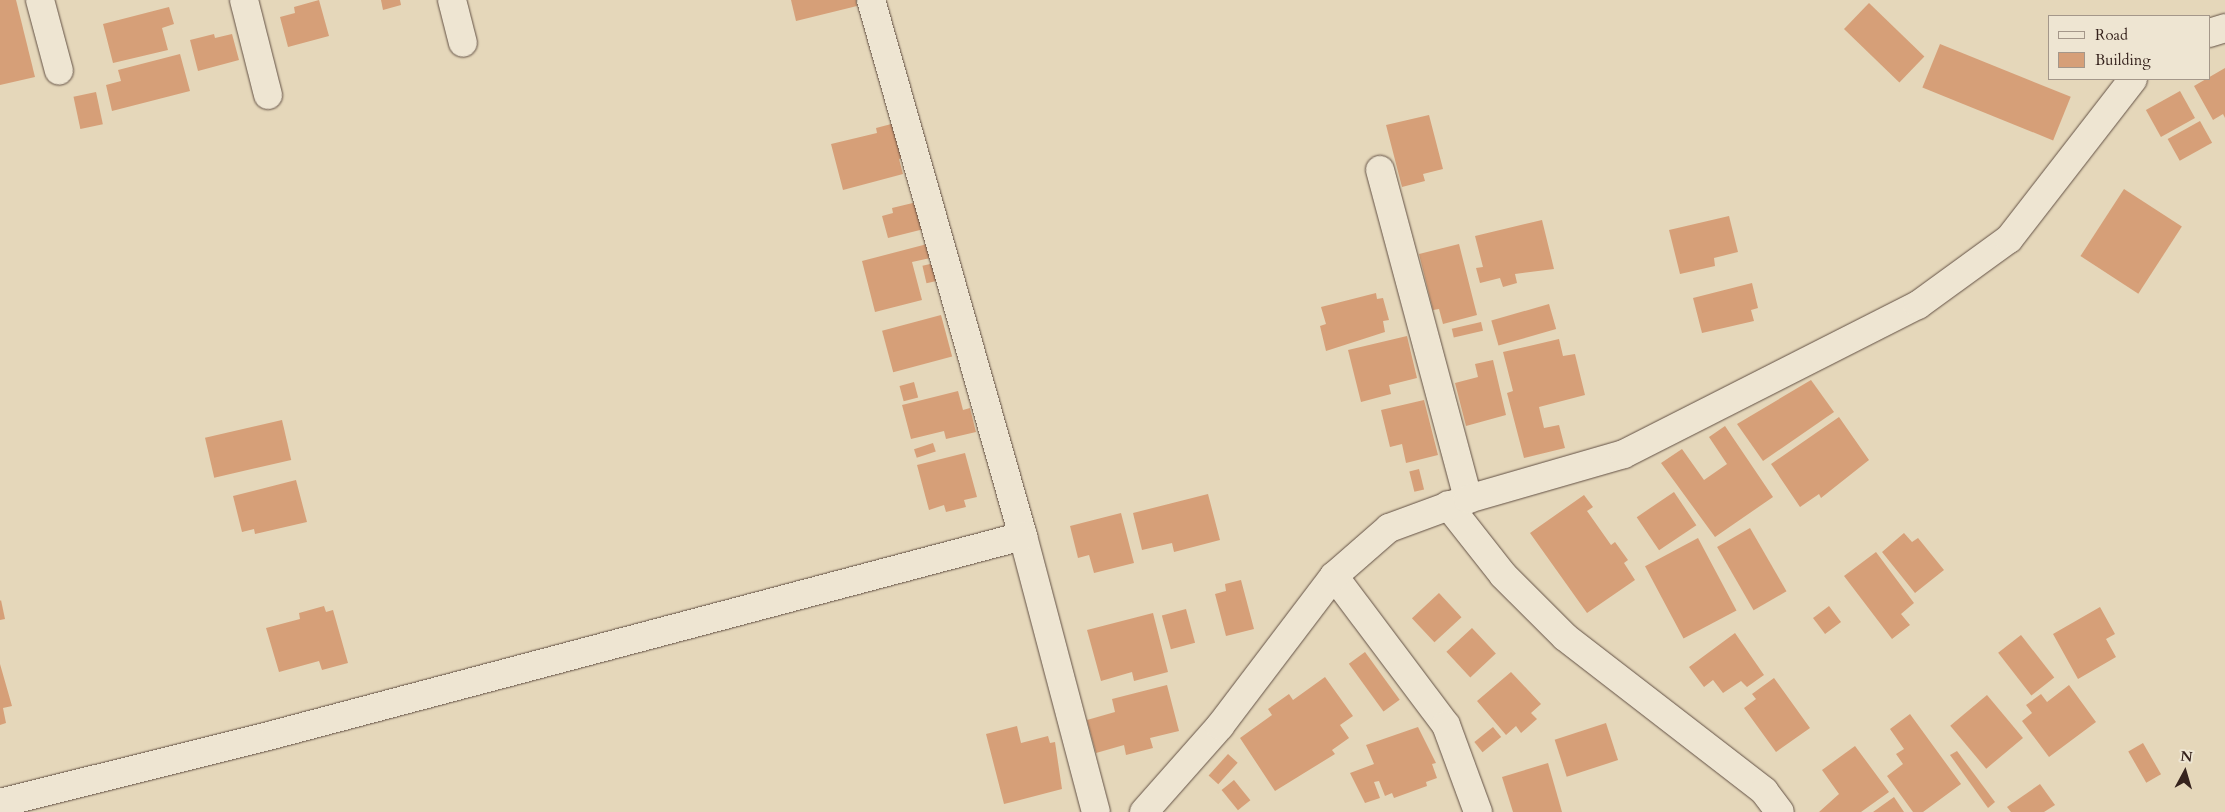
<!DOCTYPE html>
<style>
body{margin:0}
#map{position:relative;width:2225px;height:812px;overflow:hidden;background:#e5d7ba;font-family:Cardo,serif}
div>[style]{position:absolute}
.building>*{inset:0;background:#d69f78;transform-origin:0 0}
.roads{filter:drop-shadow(0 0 1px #625044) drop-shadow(0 0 1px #625044)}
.minor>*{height:28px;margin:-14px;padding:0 14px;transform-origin:14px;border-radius:14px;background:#eee5d2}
span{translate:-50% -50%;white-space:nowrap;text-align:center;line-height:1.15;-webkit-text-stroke:4.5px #eee5d2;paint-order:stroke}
.legend{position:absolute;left:2048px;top:15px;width:162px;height:65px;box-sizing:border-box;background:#eee5d2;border:1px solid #a4978a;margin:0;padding:6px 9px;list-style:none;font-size:15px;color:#36231d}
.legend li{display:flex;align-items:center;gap:10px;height:25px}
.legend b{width:25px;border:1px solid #a4978a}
.north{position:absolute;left:2160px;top:747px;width:50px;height:50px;-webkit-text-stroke:4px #eee5d2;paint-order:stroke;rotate:6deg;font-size:14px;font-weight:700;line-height:20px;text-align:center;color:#36231d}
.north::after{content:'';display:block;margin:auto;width:18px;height:22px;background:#36231d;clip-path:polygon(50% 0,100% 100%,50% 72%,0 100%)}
</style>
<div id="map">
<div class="building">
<div style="clip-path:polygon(0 0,16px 0,35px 77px,0 85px)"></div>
<div style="clip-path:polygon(319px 0,329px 36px,288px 47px,280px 17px,295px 13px,294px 7px)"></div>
<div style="clip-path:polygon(381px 0,400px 0,401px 5px,383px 10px)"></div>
<div style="clip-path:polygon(791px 0,856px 0,857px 6px,796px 21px)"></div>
<div style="left:1869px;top:3px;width:77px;height:36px;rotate:44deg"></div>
<div style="clip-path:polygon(169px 7px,174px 24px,162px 28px,168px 50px,113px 63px,103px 24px)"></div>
<div style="clip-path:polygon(214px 34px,215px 38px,232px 34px,239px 60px,198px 71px,190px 40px)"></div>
<div style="left:1940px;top:44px;width:141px;height:47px;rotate:22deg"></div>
<div style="clip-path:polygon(180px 54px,190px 91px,112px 111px,106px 85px,121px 81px,118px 70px)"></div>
<div style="clip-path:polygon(2225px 68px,2225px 118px,2223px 114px,2213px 120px,2194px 86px)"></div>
<div style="left:2180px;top:91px;width:31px;height:39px;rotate:61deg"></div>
<div style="left:96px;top:92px;width:33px;height:23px;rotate:78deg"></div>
<div style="clip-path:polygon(1429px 115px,1443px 169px,1423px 174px,1425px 181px,1402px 187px,1386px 125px)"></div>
<div style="left:2200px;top:121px;width:25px;height:37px;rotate:61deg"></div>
<div style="clip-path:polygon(899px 122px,908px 157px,899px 159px,903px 174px,843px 190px,831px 144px,877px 133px,876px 128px)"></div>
<div style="left:2124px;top:189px;width:69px;height:80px;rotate:33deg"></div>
<div style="clip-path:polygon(921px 201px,928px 228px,888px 238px,882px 216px,893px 213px,892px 208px)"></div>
<div style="clip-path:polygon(1729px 216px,1738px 252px,1714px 258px,1715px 266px,1680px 274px,1669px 230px)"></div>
<div style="clip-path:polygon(1542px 220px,1554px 269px,1515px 274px,1517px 283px,1503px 287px,1500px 278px,1480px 283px,1476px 268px,1483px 267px,1475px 236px)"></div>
<div style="clip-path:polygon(931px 243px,935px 257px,912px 262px,922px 300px,875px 312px,862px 261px)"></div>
<div style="clip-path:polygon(1459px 244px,1477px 315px,1443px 324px,1439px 309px,1433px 310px,1419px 254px)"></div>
<div style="left:939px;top:262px;width:18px;height:17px;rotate:77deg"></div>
<div style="clip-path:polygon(1752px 283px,1758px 308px,1751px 310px,1754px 321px,1702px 333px,1693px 298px)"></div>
<div style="clip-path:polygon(1376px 293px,1377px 299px,1383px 298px,1389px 320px,1383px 321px,1385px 332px,1326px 351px,1320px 326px,1326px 324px,1321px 307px)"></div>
<div style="left:1549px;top:304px;width:26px;height:60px;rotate:74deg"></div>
<div style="left:941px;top:315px;width:43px;height:61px;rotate:75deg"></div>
<div style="left:1481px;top:322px;width:9px;height:30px;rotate:77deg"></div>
<div style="clip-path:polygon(1407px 336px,1417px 378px,1389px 385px,1391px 394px,1361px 402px,1348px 350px)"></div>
<div style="clip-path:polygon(1559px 339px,1563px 356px,1575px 354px,1585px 395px,1539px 407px,1544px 428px,1559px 425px,1565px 448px,1524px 458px,1507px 393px,1513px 391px,1503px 352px)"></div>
<div style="clip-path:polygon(1493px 360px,1506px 415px,1466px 426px,1455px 383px,1478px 377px,1475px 364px)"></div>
<div style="clip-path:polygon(1811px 380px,1834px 412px,1763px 461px,1737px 424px)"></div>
<div style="left:914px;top:382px;width:16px;height:15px;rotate:75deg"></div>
<div style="clip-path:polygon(958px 391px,963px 410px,970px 408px,976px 432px,946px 439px,944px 431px,911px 439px,902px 405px)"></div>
<div style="clip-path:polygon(1424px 400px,1438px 455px,1406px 463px,1402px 444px,1390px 447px,1381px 410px)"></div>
<div style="clip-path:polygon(1839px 417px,1869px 460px,1821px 498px,1819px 494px,1800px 507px,1771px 464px)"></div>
<div style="left:282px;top:420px;width:41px;height:79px;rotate:77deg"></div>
<div style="clip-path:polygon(1725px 426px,1773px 497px,1715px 537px,1661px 463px,1682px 449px,1704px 480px,1727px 464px,1709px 437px)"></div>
<div style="left:933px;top:443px;width:9px;height:20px;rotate:72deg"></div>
<div style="clip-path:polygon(965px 453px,977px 497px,964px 500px,966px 507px,946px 512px,944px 505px,929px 510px,917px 465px)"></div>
<div style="left:1419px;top:469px;width:21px;height:10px;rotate:76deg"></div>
<div style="clip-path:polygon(296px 480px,307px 522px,255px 534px,254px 529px,242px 532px,233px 496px)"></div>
<div style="left:1674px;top:492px;width:40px;height:45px;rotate:56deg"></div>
<div style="clip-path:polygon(1208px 494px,1220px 540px,1174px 552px,1172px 543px,1142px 550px,1133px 513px)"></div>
<div style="clip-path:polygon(1584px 495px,1593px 507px,1587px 511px,1611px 545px,1615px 542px,1628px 560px,1624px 563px,1635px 580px,1587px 613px,1530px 533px)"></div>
<div style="clip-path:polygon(1121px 513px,1134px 563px,1094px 573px,1089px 555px,1078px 558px,1070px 526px)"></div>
<div style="left:1750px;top:528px;width:73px;height:38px;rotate:60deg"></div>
<div style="clip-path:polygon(1904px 533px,1912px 542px,1918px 538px,1944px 570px,1915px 593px,1882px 552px)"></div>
<div style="left:1698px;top:538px;width:82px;height:60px;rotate:62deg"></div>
<div style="clip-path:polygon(1876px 552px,1914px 603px,1901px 614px,1910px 625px,1892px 639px,1844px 576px)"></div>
<div style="clip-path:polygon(1241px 580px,1254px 629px,1226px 636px,1215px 594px,1226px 591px,1225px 584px)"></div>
<div style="left:1439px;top:593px;width:33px;height:37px;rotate:47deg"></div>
<div style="clip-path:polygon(1px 600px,5px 619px,0 620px,0 601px)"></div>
<div style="clip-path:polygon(324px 606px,326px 612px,333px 610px,348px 663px,322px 670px,319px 661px,279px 672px,266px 628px,300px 619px,299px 613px)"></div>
<div style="left:1829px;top:606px;width:20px;height:20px;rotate:53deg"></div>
<div style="clip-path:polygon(2100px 607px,2115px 634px,2106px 639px,2116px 657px,2078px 679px,2053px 634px)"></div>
<div style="left:1186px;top:609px;width:35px;height:25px;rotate:75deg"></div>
<div style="clip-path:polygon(1153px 613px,1168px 672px,1134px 681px,1132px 672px,1101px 681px,1087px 630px)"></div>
<div style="left:1472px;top:628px;width:35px;height:35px;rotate:47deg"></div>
<div style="clip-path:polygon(1735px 633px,1764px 675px,1747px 687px,1741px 681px,1723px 693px,1713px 680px,1704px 687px,1689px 667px)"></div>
<div style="left:2021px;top:635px;width:54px;height:29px;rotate:52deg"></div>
<div style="left:1365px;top:652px;width:59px;height:20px;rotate:54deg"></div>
<div style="clip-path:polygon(0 664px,12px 706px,3px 708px,6px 723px,0 725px)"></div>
<div style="clip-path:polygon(1511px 672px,1541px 704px,1531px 713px,1537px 719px,1521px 733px,1516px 726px,1506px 735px,1477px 701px)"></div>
<div style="clip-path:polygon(1325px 677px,1353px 716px,1340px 725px,1349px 738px,1332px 750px,1335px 754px,1275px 791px,1240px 738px,1272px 715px,1268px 709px,1289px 694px,1293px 700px)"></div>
<div style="clip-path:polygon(1774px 678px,1810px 728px,1776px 752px,1744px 708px,1756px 699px,1752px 694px)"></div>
<div style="clip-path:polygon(1167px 685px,1179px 731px,1150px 738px,1153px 748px,1126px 755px,1124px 745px,1096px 753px,1087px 720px,1115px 712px,1112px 699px)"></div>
<div style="clip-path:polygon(2069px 685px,2096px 722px,2049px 757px,2022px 721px,2032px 713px,2026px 705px,2041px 694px,2047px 702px)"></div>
<div style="left:1987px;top:695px;width:56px;height:48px;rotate:50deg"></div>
<div style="clip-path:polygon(1910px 714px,1961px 784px,1923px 812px,1913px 812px,1887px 776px,1903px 764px,1896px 754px,1904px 749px,1890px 729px)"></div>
<div style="left:1606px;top:723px;width:39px;height:54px;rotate:72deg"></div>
<div style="clip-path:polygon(1017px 726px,1021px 743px,1048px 736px,1050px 743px,1055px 742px,1062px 789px,1004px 804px,986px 734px)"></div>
<div style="clip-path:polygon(1418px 727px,1436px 763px,1432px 764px,1437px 778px,1426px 782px,1427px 786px,1394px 798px,1392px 793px,1385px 796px,1379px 781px,1374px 782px,1380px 798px,1365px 803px,1350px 773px,1374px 764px,1366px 745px)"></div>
<div style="left:1493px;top:727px;width:13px;height:24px;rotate:51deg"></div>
<div style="left:2143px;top:743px;width:36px;height:17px;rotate:60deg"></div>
<div style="clip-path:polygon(1855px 746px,1889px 792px,1861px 812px,1819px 812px,1839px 794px,1822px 770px)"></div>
<div style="clip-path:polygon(1957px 751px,1995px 802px,1988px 808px,1950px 755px)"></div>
<div style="left:1228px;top:754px;width:13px;height:29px;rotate:42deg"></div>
<div style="clip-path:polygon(1548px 763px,1562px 812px,1513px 812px,1502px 777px)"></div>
<div style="left:1234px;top:780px;width:26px;height:16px;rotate:51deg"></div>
<div style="clip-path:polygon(2040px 784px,2055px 805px,2044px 812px,2011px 812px,2007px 807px)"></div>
<div style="clip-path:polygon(1894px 797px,1904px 812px,1873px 812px)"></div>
</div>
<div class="roads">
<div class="minor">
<div style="left:40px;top:0;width:73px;rotate:75deg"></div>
<div style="left:244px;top:0;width:98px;rotate:75.8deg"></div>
<div style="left:452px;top:0;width:44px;rotate:75.7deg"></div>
<div style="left:871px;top:0;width:557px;rotate:74.17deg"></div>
<div style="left:1023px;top:536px;width:285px;rotate:75.2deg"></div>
<div style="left:2209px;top:33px;width:17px;rotate:-17deg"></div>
<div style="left:1380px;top:170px;width:341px;rotate:75deg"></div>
<div style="left:1448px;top:505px;width:89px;rotate:51.8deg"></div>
<div style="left:1503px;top:575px;width:88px;rotate:45deg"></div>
<div style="left:1565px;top:637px;width:252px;rotate:37.7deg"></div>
<div style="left:1764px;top:791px;width:26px;rotate:53deg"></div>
<div style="left:1334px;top:576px;width:186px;rotate:53.1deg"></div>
<div style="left:1446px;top:725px;width:93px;rotate:69.8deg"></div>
<div style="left:0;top:803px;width:284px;rotate:-14deg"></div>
<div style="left:276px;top:734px;width:773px;rotate:-14.85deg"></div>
<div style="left:1144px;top:812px;width:115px;rotate:-48.5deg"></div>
<div style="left:1220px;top:726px;width:188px;rotate:-52.8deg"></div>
<div style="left:1334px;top:576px;width:73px;rotate:-41.1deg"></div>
<div style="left:1389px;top:528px;width:84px;rotate:-20.2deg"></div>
<div style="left:1468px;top:499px;width:162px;rotate:-16.1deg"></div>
<div style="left:1624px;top:454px;width:330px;rotate:-26.9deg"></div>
<div style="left:1918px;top:305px;width:112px;rotate:-36deg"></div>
<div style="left:2009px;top:239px;width:202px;rotate:-52.2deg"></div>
</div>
</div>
<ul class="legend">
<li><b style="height:6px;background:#eee5d2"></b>Road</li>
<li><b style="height:14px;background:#d69f78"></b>Building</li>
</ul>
<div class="north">N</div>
</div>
